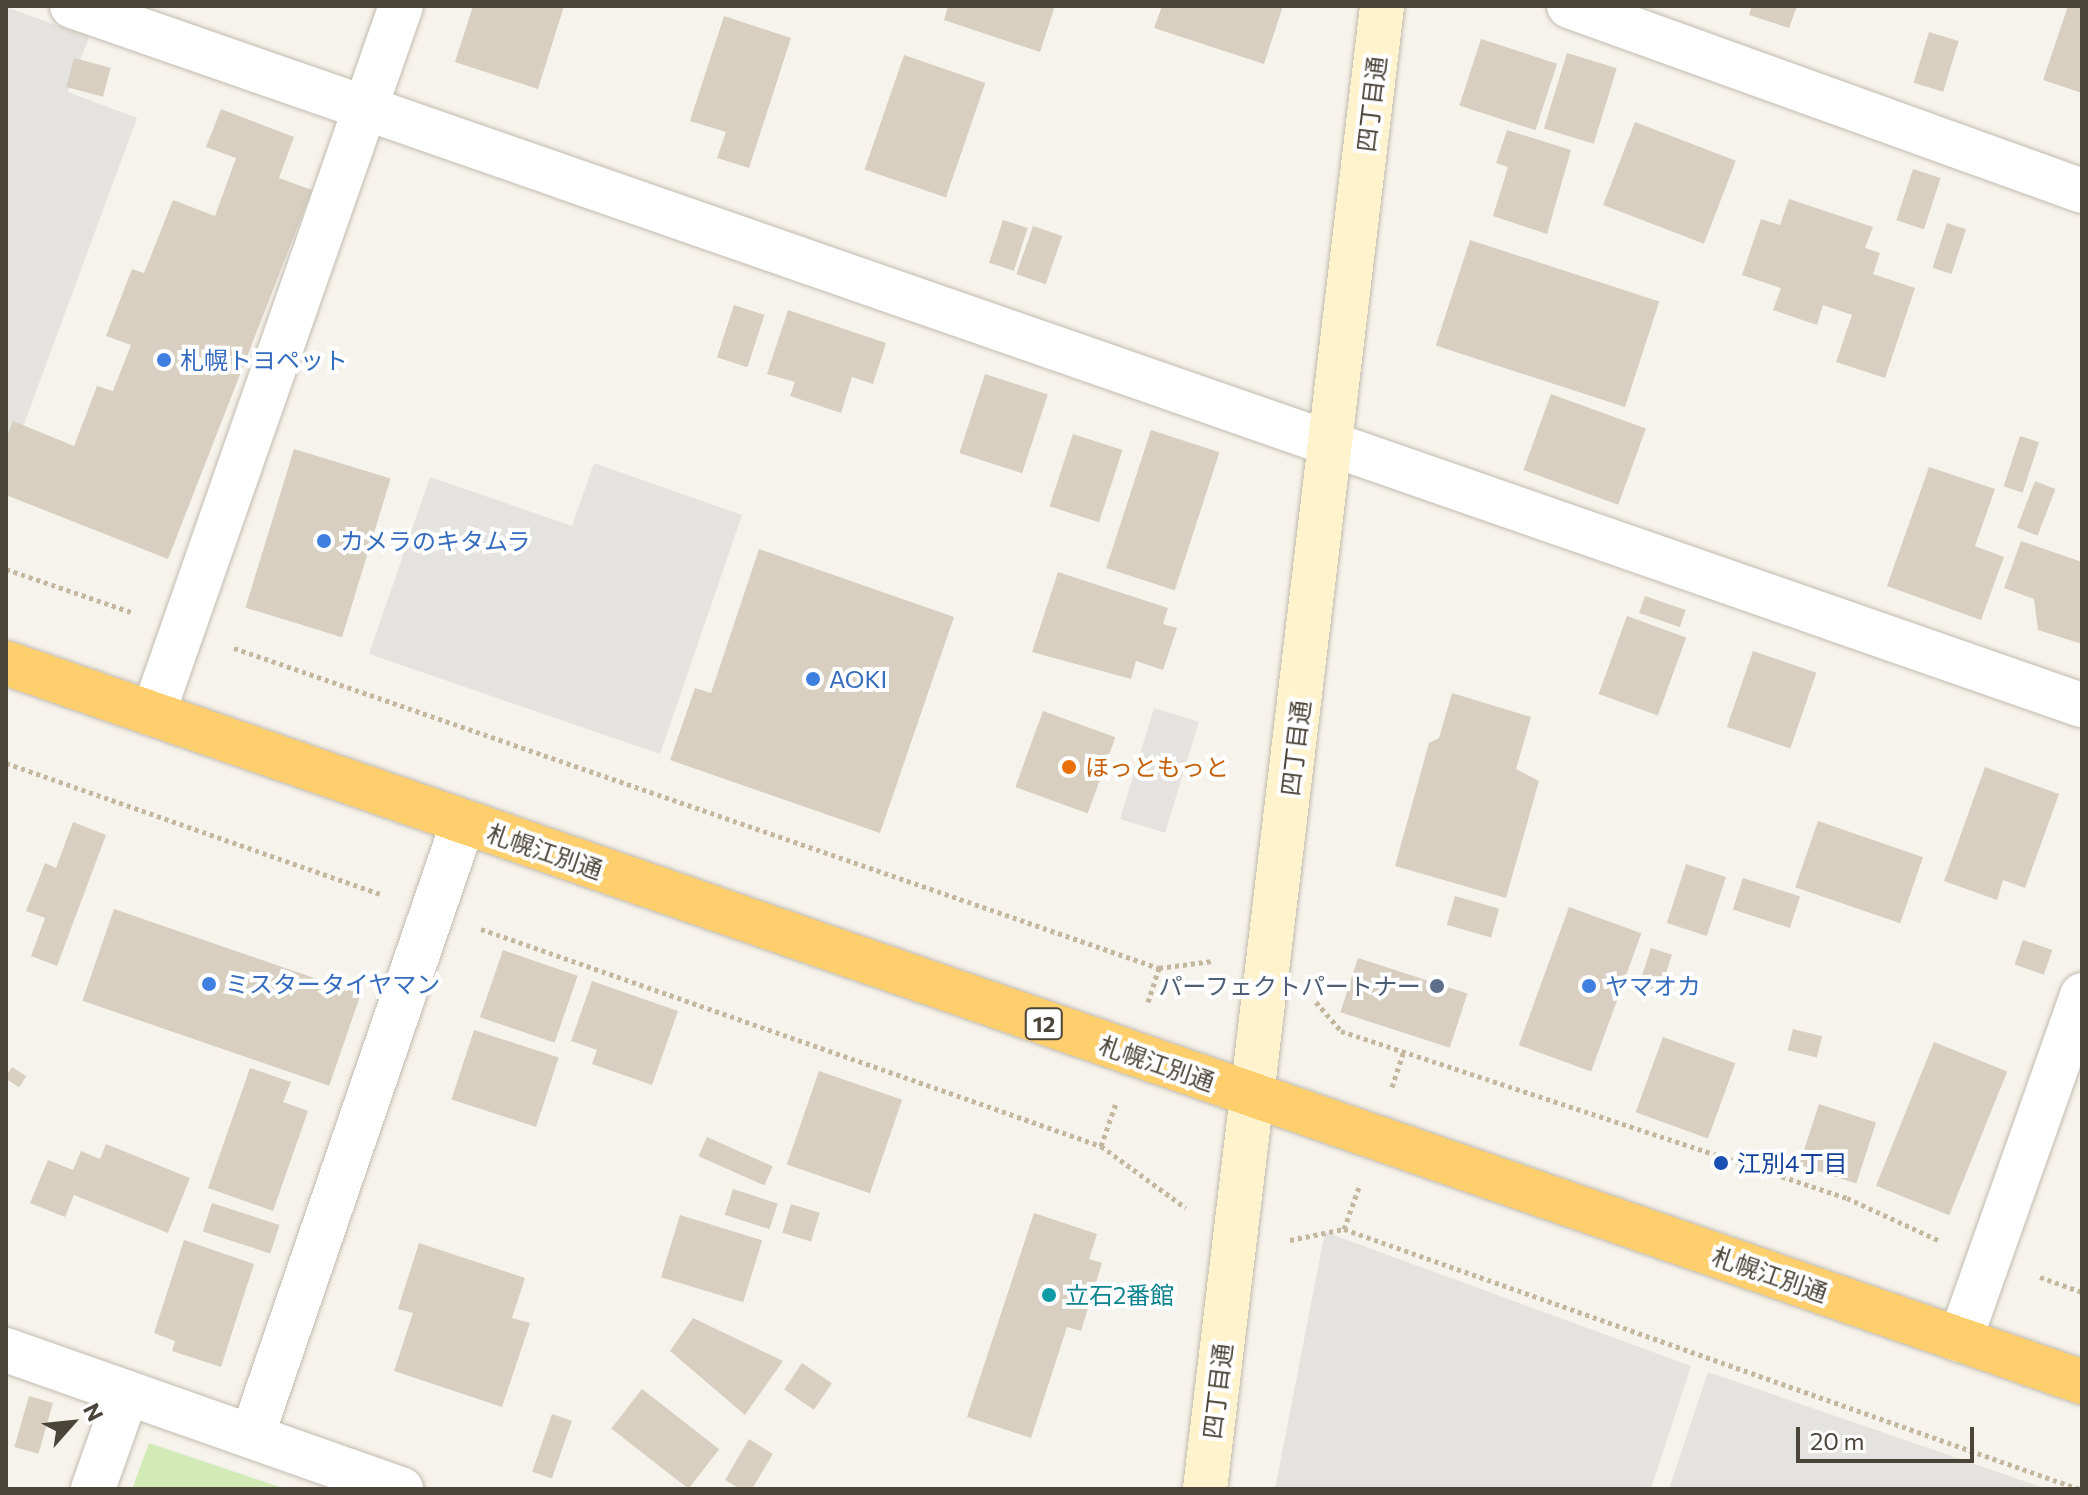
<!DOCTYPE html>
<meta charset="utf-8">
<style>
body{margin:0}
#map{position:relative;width:2088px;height:1495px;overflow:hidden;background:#f6f3ec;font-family:Commissioner,"Noto Sans JP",sans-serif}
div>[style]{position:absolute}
.green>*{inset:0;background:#d2eab5}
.parking>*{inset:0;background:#e5e3e0;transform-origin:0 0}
.building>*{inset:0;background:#d8cfc1;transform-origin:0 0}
.path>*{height:5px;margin-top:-2.5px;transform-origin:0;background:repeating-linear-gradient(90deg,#c4b79f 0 4px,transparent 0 8px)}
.roads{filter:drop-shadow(0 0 2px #c2bbae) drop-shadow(0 0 2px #c2bbae)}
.street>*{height:44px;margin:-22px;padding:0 22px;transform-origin:22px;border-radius:22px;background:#fff}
.secondary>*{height:44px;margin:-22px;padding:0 22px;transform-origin:22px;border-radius:22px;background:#fff3cd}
.highway>*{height:44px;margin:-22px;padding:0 22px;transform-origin:22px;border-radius:22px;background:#ffcf6e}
.dots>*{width:22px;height:22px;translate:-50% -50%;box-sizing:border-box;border:4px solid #fff;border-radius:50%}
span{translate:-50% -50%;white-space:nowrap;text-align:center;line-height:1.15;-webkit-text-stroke:8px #fff;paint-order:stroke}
.shield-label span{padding:2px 6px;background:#fff;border:2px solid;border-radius:6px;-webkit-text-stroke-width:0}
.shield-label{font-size:22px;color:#4b4439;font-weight:700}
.street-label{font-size:24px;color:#4b4439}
.shop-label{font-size:24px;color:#366cbe}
.left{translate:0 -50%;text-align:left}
.food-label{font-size:24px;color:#c56008}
.service-label{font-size:24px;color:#4e5e75}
.right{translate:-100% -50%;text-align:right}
.transit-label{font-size:24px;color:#164399}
.culture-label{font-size:24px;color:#0d838f}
.frame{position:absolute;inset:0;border:8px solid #4b4439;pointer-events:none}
.north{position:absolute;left:32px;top:1383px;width:80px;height:80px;-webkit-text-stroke:6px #fff;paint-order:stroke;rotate:63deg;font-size:22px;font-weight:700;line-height:32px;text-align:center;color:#4b4439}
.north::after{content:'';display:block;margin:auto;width:28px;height:36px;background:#4b4439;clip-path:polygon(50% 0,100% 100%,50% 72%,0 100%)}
.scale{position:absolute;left:1796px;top:1427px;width:178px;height:36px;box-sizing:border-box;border:4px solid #4b4439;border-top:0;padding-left:10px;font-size:24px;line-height:28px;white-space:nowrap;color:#4b4439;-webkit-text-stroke:6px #fff;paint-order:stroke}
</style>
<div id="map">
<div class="green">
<div style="clip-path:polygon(149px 1443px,286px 1489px,132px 1489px)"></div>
</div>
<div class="parking">
<div style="clip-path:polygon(6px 7px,89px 37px,68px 92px,137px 118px,6px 473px)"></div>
<div style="clip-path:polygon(594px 463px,742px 515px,660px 754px,369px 654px,430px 477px,572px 526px)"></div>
<div style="left:1154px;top:708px;width:47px;height:116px;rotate:17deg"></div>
<div style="clip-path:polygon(1325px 1232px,1691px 1366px,1651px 1489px,1275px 1489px)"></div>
<div style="clip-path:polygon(1708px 1372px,2047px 1489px,1669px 1489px)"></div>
</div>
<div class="building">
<div style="clip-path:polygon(473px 6px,564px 6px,538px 89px,455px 62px)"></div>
<div style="clip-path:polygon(948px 6px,1055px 6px,1040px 52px,944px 20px)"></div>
<div style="clip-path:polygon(1162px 6px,1283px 6px,1264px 64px,1154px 28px)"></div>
<div style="clip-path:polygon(1752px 6px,1797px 6px,1789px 28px,1749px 15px)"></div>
<div style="clip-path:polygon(2068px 6px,2082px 6px,2082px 93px,2043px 80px)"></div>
<div style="clip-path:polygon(724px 16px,791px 38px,749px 168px,717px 158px,726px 132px,690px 121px)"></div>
<div style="left:1929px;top:32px;width:31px;height:53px;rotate:17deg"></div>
<div style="left:1481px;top:39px;width:80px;height:70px;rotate:18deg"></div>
<div style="left:1567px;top:53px;width:52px;height:79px;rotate:17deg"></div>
<div style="left:904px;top:55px;width:86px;height:121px;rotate:19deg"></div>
<div style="left:74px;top:58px;width:38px;height:30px;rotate:15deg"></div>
<div style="clip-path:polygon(221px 109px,294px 137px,279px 178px,312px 190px,168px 559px,6px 495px,6px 439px,13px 421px,74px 446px,97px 386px,113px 391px,131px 345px,106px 336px,132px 269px,144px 273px,173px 200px,215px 216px,236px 158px,206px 147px)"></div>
<div style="left:1635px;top:122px;width:108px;height:89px;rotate:21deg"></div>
<div style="clip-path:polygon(1507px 130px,1571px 150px,1547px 234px,1493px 216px,1508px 167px,1496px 163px)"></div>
<div style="left:1913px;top:169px;width:29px;height:54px;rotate:18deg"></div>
<div style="clip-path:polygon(1789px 199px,1873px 227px,1865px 248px,1880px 253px,1873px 274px,1915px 288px,1885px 378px,1836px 362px,1852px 315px,1823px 305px,1817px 325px,1773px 310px,1781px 288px,1742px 275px,1761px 219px,1780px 225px)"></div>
<div style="left:1003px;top:220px;width:26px;height:45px;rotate:18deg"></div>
<div style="left:1947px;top:223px;width:20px;height:47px;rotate:18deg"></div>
<div style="left:1033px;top:226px;width:31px;height:51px;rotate:19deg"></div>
<div style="left:1470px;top:240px;width:199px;height:111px;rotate:18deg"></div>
<div style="left:734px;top:305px;width:32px;height:55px;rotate:18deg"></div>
<div style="clip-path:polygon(788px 310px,886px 343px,873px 384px,852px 377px,841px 413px,790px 396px,795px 382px,767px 374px)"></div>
<div style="left:985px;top:374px;width:66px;height:83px;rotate:18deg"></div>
<div style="left:1551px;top:394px;width:101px;height:81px;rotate:20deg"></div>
<div style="left:1151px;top:430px;width:72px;height:145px;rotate:18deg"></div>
<div style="left:1073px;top:434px;width:52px;height:76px;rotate:18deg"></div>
<div style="left:2020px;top:436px;width:20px;height:53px;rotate:18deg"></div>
<div style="left:294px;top:449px;width:101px;height:166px;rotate:17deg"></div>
<div style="clip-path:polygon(1929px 467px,1995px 489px,1975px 546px,2004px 557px,1981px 620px,1887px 586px)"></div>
<div style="left:2035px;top:481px;width:22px;height:50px;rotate:21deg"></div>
<div style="clip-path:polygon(2021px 541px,2082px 562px,2082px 644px,2038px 630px,2034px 599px,2004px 588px)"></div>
<div style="clip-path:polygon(759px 549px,954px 617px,880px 833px,670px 760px,695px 688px,711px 693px)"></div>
<div style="clip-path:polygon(1058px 572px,1168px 608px,1163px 624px,1177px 628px,1163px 670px,1136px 661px,1131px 679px,1032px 652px)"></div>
<div style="left:1645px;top:596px;width:43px;height:18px;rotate:19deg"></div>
<div style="left:1627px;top:616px;width:63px;height:83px;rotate:20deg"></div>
<div style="left:1753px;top:651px;width:67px;height:80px;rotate:19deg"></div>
<div style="clip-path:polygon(1452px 693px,1531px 717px,1516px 769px,1539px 781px,1506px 898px,1395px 866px,1429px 743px,1439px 738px)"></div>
<div style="left:1043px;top:711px;width:77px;height:81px;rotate:20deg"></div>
<div style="clip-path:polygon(1985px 767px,2059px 794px,2025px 888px,2003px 880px,1997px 900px,1944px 881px)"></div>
<div style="left:1818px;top:821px;width:111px;height:70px;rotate:19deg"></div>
<div style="clip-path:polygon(73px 822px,106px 835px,57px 966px,31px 956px,45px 918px,26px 911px,45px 863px,56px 868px)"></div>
<div style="left:1686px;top:864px;width:42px;height:62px;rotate:18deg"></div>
<div style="left:1743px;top:878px;width:60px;height:33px;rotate:18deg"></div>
<div style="left:1455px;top:896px;width:46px;height:30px;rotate:16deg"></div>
<div style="left:1569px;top:907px;width:77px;height:147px;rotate:20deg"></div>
<div style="left:114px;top:909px;width:261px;height:97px;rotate:19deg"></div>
<div style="left:2023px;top:940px;width:31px;height:26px;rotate:19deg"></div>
<div style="left:1651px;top:948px;width:22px;height:41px;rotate:18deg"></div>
<div style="left:503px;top:950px;width:79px;height:71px;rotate:19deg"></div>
<div style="left:1358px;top:958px;width:115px;height:57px;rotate:18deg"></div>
<div style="clip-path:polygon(592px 981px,678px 1011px,652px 1085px,592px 1064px,597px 1050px,571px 1041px)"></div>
<div style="left:1793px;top:1029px;width:30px;height:22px;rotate:14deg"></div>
<div style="left:474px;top:1030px;width:89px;height:73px;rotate:18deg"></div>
<div style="left:1663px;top:1037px;width:77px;height:80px;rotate:20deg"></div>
<div style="left:1934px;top:1042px;width:79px;height:155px;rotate:22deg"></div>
<div style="left:12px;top:1067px;width:17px;height:13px;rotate:33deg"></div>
<div style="clip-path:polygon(250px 1068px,291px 1082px,283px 1102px,308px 1111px,273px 1211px,208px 1188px)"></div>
<div style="left:819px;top:1071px;width:88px;height:99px;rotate:19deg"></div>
<div style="left:1819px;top:1104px;width:60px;height:64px;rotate:18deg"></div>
<div style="left:707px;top:1137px;width:72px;height:21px;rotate:24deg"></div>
<div style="clip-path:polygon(106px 1144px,190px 1178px,168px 1233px,74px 1195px,65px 1217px,30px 1203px,48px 1160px,73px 1170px,81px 1151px,100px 1159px)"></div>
<div style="left:733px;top:1189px;width:47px;height:27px;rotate:18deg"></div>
<div style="left:212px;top:1203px;width:71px;height:30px;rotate:18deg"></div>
<div style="left:791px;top:1204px;width:30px;height:30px;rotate:17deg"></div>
<div style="clip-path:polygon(1034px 1213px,1097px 1234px,1089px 1259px,1102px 1263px,1081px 1331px,1067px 1327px,1031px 1438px,967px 1417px)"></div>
<div style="left:680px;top:1215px;width:86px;height:65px;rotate:17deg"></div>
<div style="clip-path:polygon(184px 1240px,254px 1264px,221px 1367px,172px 1351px,175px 1341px,154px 1333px)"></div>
<div style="clip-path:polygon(419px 1243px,525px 1278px,512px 1318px,530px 1323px,502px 1407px,394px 1371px,413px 1313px,398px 1309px)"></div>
<div style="clip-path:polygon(693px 1318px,783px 1361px,745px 1415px,670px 1351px)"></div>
<div style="left:802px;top:1363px;width:36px;height:32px;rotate:34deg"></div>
<div style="left:642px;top:1389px;width:98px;height:50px;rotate:38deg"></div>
<div style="left:29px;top:1396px;width:25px;height:53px;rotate:16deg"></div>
<div style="left:552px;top:1414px;width:21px;height:61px;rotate:19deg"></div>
<div style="clip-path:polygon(749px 1439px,773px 1454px,752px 1489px,740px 1489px,725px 1480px)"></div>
</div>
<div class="path">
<div style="left:6px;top:569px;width:135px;rotate:19deg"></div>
<div style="left:234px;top:648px;width:979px;rotate:19.08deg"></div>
<div style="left:1159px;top:968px;width:54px;rotate:-7.4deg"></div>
<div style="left:6px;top:763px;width:397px;rotate:19.3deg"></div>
<div style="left:481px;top:929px;width:657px;rotate:19.29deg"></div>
<div style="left:1101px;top:1146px;width:105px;rotate:36.1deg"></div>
<div style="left:1148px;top:1002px;width:36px;rotate:-72deg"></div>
<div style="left:1316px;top:1002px;width:38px;rotate:49deg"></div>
<div style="left:1341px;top:1031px;width:533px;rotate:18.26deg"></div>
<div style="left:1847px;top:1198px;width:102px;rotate:24.8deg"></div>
<div style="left:1392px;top:1087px;width:36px;rotate:-72deg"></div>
<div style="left:1101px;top:1146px;width:46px;rotate:-70.8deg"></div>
<div style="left:1344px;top:1229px;width:45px;rotate:-70.3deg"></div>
<div style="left:1290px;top:1240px;width:55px;rotate:-11.5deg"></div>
<div style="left:1344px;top:1229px;width:780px;rotate:19.48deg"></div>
<div style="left:2040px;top:1277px;width:45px;rotate:19.7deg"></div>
</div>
<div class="roads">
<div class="street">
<div style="left:72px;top:6px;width:2128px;rotate:19.18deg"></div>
<div style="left:1569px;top:6px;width:545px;rotate:19.83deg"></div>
<div style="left:153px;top:714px;width:750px;rotate:-70.7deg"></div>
<div style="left:1960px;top:1340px;width:366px;rotate:-70.5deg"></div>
<div style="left:6px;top:1350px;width:419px;rotate:19.4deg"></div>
<div style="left:252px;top:1436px;width:648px;rotate:-71.01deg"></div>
<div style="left:93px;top:1489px;width:102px;rotate:-70.5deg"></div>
</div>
<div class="secondary">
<div style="left:1205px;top:1489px;width:1494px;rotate:-83.19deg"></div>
</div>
<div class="highway">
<div style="left:6px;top:663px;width:2197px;rotate:19.1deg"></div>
</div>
</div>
<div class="dots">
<div style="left:164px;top:360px;background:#3f7fe0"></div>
<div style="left:324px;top:541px;background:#3f7fe0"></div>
<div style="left:813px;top:679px;background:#3f7fe0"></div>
<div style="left:1069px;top:767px;background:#e8710a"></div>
<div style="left:209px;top:984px;background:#3f7fe0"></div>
<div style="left:1437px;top:986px;background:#5c6f8a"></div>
<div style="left:1589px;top:986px;background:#3f7fe0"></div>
<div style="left:1721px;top:1163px;background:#1a4fb4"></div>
<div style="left:1049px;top:1295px;background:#0f9aa8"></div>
</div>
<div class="shield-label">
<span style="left:1044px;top:1024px">12</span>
</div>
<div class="street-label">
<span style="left:1371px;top:104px;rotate:-83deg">四丁目通</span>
<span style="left:1295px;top:748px;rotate:-83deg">四丁目通</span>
<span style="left:545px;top:851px;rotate:19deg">札幌江別通</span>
<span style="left:1157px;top:1063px;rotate:19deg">札幌江別通</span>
<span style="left:1770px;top:1274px;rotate:19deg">札幌江別通</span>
<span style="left:1217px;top:1391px;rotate:-83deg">四丁目通</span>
</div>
<div class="shop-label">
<span class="left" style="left:180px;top:360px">札幌トヨペット</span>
<span class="left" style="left:340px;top:541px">カメラのキタムラ</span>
<span class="left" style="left:829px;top:679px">AOKI</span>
<span class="left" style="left:225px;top:984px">ミスタータイヤマン</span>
<span class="left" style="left:1605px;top:986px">ヤマオカ</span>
</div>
<div class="food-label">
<span class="left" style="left:1085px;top:767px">ほっともっと</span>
</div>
<div class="service-label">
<span class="right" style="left:1421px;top:986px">パーフェクトパートナー</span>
</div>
<div class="transit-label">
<span class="left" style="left:1737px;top:1163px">江別4丁目</span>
</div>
<div class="culture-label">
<span class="left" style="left:1065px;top:1295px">立石2番館</span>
</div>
<div class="frame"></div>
<div class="north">N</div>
<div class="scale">20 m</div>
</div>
